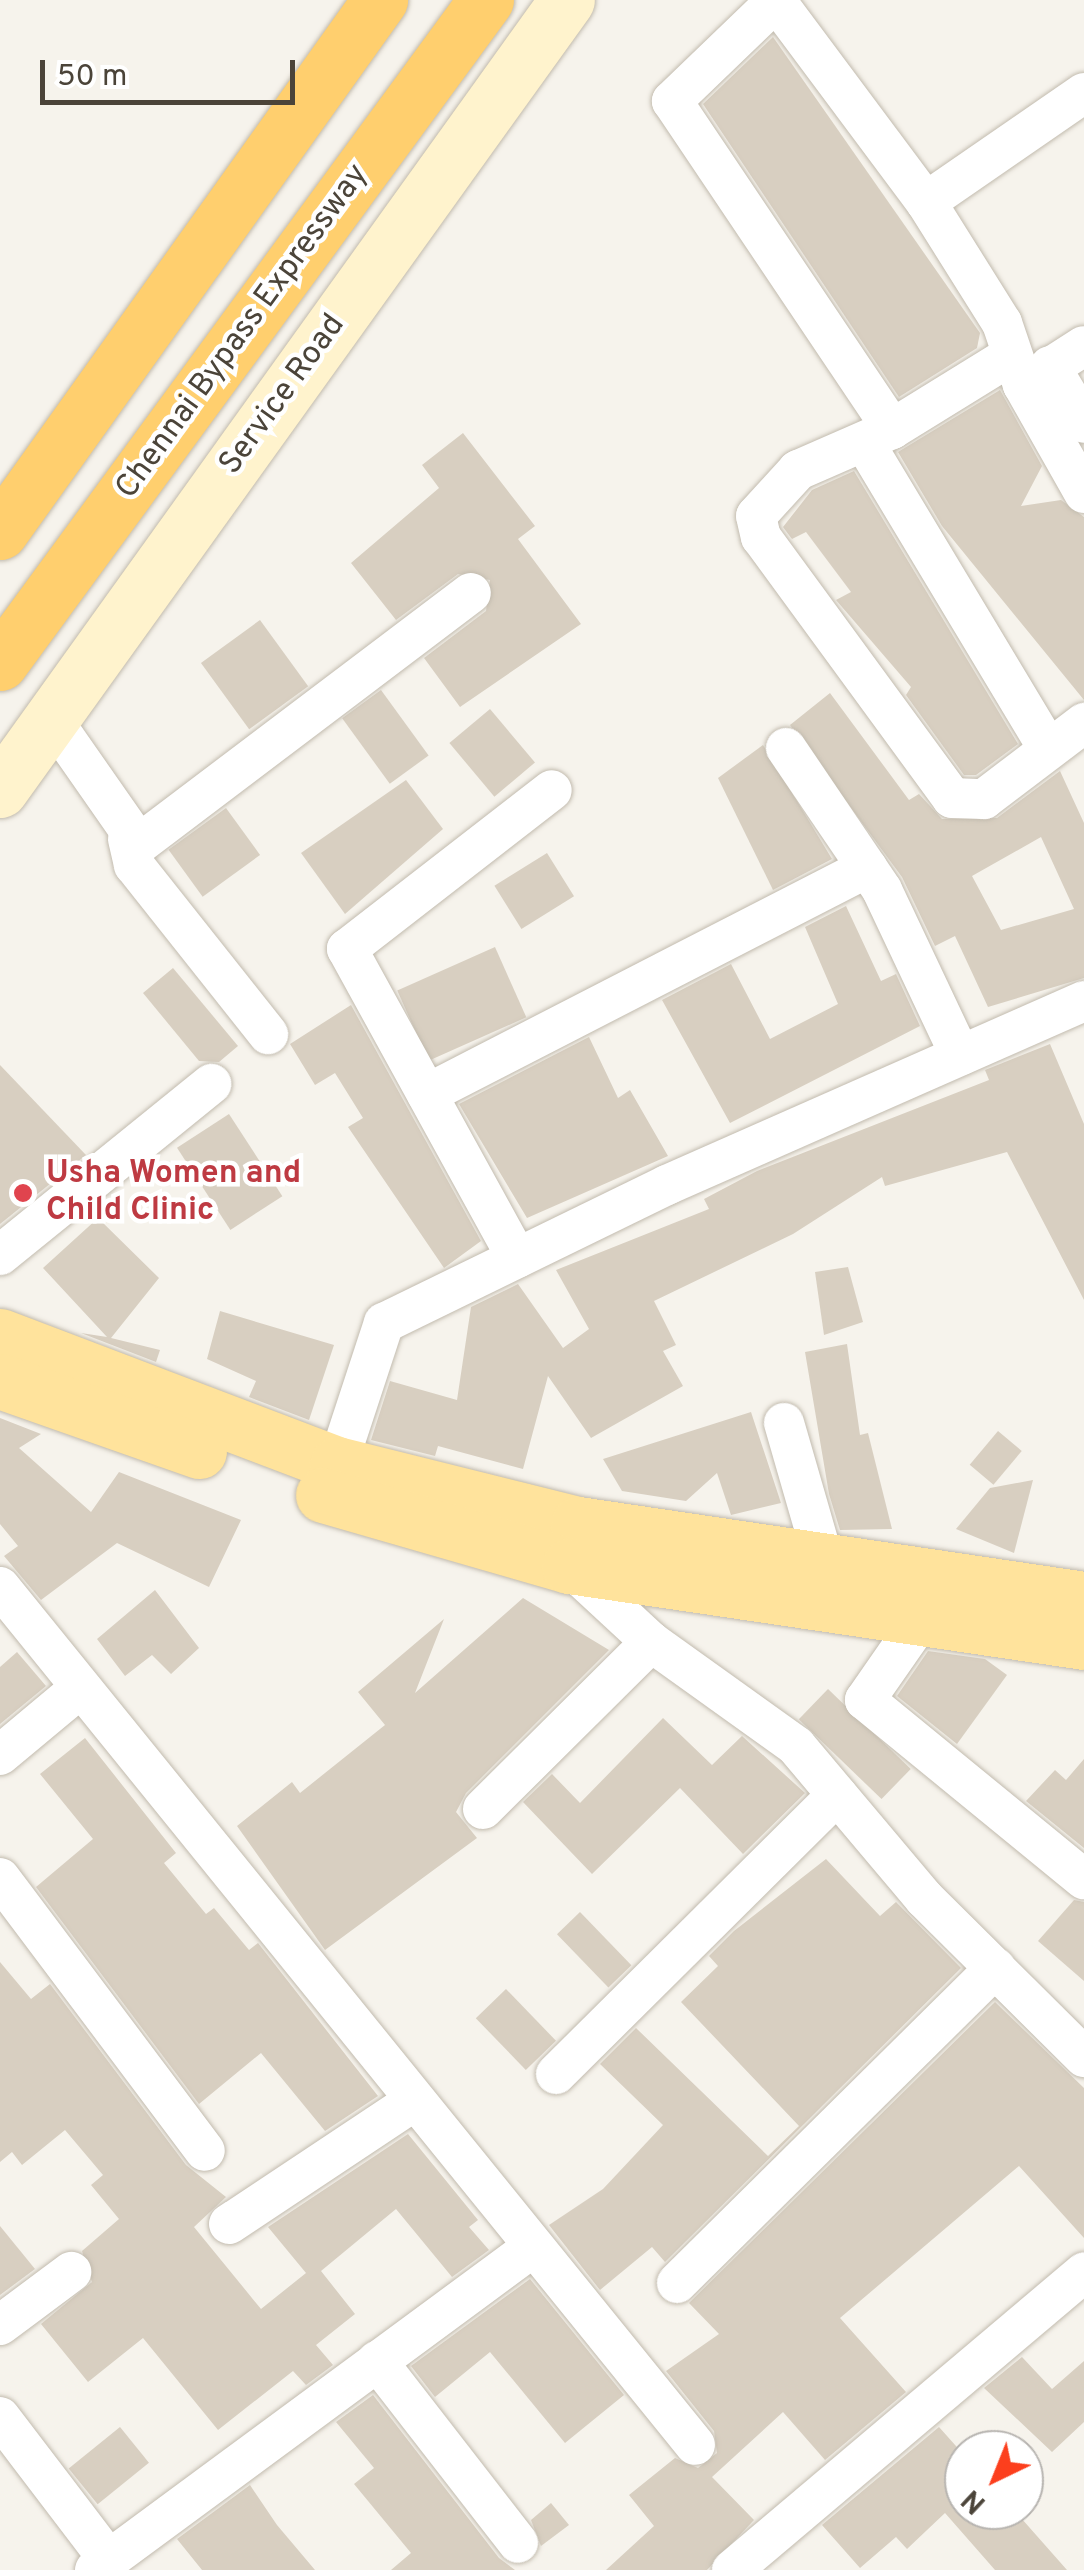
<!DOCTYPE html>
<style>
body{margin:0}
#map{position:relative;width:1084px;height:2570px;overflow:hidden;background:#f6f3ec;font-family:Overpass,sans-serif}
div>[style]{position:absolute}
.building>*{inset:0;background:#d8cfc1;transform-origin:0 0}
.roads{filter:drop-shadow(0 0 2px #c2bbae) drop-shadow(0 0 2px #c2bbae)}
.street>*{height:40px;margin:-20px;padding:0 20px;transform-origin:20px;border-radius:20px;background:#fff}
.secondary>*{height:55px;margin:-27.5px;padding:0 27.5px;transform-origin:27.5px;border-radius:27.5px;background:#fff3cd}
.primary>*{height:55px;margin:-27.5px;padding:0 27.5px;transform-origin:27.5px;border-radius:27.5px;background:#ffe39c}
.highway>*{height:55px;margin:-27.5px;padding:0 27.5px;transform-origin:27.5px;border-radius:27.5px;background:#ffcf6e}
.dots>*{width:28px;height:28px;translate:-50% -50%;box-sizing:border-box;border:5px solid #fff;border-radius:50%}
span{translate:-50% -50%;white-space:nowrap;text-align:center;line-height:1.15;-webkit-text-stroke:9px #fff;paint-order:stroke}
.street-label{font-size:32px;color:#4b4439}
.health-label{font-size:32px;color:#be3a42;font-weight:700}
.left{translate:0 -50%;text-align:left}
.north{position:absolute;left:944px;top:2430px;width:100px;height:100px;box-sizing:border-box;background:#fff;border:2px solid #b7b4b0;border-radius:50%;rotate:223deg;font-size:28px;font-weight:700;line-height:40px;text-align:center;color:#4b4439}
.north::after{content:'';display:block;margin:auto;width:35px;height:45px;background:#fc3f1d;clip-path:polygon(50% 0,100% 100%,50% 72%,0 100%)}
.scale{position:absolute;left:40px;top:60px;width:255px;height:45px;box-sizing:border-box;border:5px solid #4b4439;border-top:0;padding-left:12px;font-size:30px;line-height:35px;white-space:nowrap;color:#4b4439;-webkit-text-stroke:8px #fff;paint-order:stroke}
</style>
<div id="map">
<div class="building">
<div style="clip-path:polygon(773px 37px,980px 333px,977px 348px,899px 397px,703px 104px)"></div>
<div style="clip-path:polygon(1000px 390px,1042px 466px,1021px 506px,1061px 500px,1084px 517px,1084px 700px,942px 526px,898px 452px)"></div>
<div style="clip-path:polygon(463px 433px,535px 526px,518px 539px,581px 624px,460px 707px,424px 658px,486px 611px,490px 580px,458px 574px,396px 620px,351px 563px,439px 488px,422px 465px)"></div>
<div style="clip-path:polygon(854px 471px,1018px 744px,976px 775px,964px 775px,906px 695px,911px 687px,836px 600px,851px 592px,806px 532px,792px 539px,783px 527px,812px 490px)"></div>
<div style="left:260px;top:620px;width:82px;height:73px;rotate:54deg"></div>
<div style="left:381px;top:690px;width:81px;height:48px;rotate:54deg"></div>
<div style="clip-path:polygon(evenodd,830px 693px,909px 800px,919px 794px,942px 819px,997px 818px,1060px 771px,1084px 823px,1084px 978px,988px 1007px,955px 936px,935px 946px,902px 877px,790px 725px,830px 693px,1041px 837px,1074px 909px,1001px 930px,972px 876px,1041px 837px)"></div>
<div style="left:490px;top:709px;width:70px;height:53px;rotate:50deg"></div>
<div style="clip-path:polygon(763px 745px,832px 859px,773px 890px,718px 778px)"></div>
<div style="clip-path:polygon(406px 780px,443px 829px,345px 914px,301px 853px)"></div>
<div style="left:226px;top:808px;width:58px;height:71px;rotate:54deg"></div>
<div style="left:547px;top:853px;width:51px;height:62px;rotate:58deg"></div>
<div style="clip-path:polygon(846px 906px,881px 981px,896px 974px,920px 1026px,730px 1123px,662px 1000px,731px 964px,770px 1039px,838px 1004px,805px 927px)"></div>
<div style="left:495px;top:947px;width:77px;height:107px;rotate:66deg"></div>
<div style="clip-path:polygon(173px 968px,238px 1046px,219px 1062px,199px 1061px,143px 993px)"></div>
<div style="clip-path:polygon(351px 1005px,481px 1241px,444px 1268px,348px 1127px,363px 1118px,335px 1073px,315px 1085px,290px 1044px)"></div>
<div style="clip-path:polygon(589px 1037px,618px 1098px,630px 1090px,668px 1156px,527px 1218px,459px 1104px)"></div>
<div style="clip-path:polygon(1050px 1044px,1084px 1124px,1084px 1300px,1007px 1152px,885px 1186px,882px 1177px,793px 1234px,654px 1301px,676px 1345px,663px 1351px,683px 1386px,591px 1438px,548px 1376px,523px 1469px,438px 1446px,435px 1456px,371px 1440px,390px 1381px,457px 1400px,471px 1307px,518px 1284px,563px 1348px,589px 1329px,556px 1270px,709px 1209px,704px 1199px,757px 1171px,989px 1080px,985px 1070px)"></div>
<div style="clip-path:polygon(0 1065px,86px 1155px,0 1224px)"></div>
<div style="left:229px;top:1114px;width:98px;height:62px;rotate:57deg"></div>
<div style="clip-path:polygon(98px 1218px,159px 1278px,111px 1338px,160px 1350px,156px 1362px,81px 1333px,107px 1337px,43px 1268px)"></div>
<div style="clip-path:polygon(848px 1267px,863px 1322px,824px 1335px,815px 1272px)"></div>
<div style="clip-path:polygon(220px 1311px,334px 1345px,309px 1420px,249px 1397px,256px 1381px,207px 1359px)"></div>
<div style="clip-path:polygon(847px 1344px,860px 1435px,868px 1433px,892px 1529px,840px 1530px,829px 1494px,805px 1352px)"></div>
<div style="clip-path:polygon(751px 1412px,781px 1503px,731px 1515px,717px 1473px,686px 1501px,622px 1491px,603px 1459px)"></div>
<div style="clip-path:polygon(0 1418px,41px 1434px,19px 1448px,91px 1512px,119px 1472px,241px 1520px,209px 1587px,117px 1543px,41px 1600px,4px 1556px,18px 1546px,0 1524px)"></div>
<div style="left:998px;top:1431px;width:31px;height:44px;rotate:40deg"></div>
<div style="clip-path:polygon(1033px 1480px,1014px 1553px,956px 1529px,990px 1488px)"></div>
<div style="clip-path:polygon(155px 1590px,199px 1648px,171px 1674px,152px 1655px,125px 1676px,97px 1639px)"></div>
<div style="clip-path:polygon(523px 1598px,609px 1650px,466px 1793px,456px 1812px,477px 1838px,325px 1950px,237px 1826px,292px 1782px,300px 1793px,385px 1725px,358px 1692px,444px 1619px,415px 1693px)"></div>
<div style="clip-path:polygon(928px 1651px,985px 1659px,1007px 1675px,957px 1744px,897px 1696px)"></div>
<div style="clip-path:polygon(17px 1652px,46px 1686px,0 1724px,0 1667px)"></div>
<div style="left:828px;top:1689px;width:115px;height:42px;rotate:44deg"></div>
<div style="clip-path:polygon(663px 1718px,712px 1765px,742px 1736px,805px 1793px,743px 1854px,680px 1788px,592px 1874px,523px 1802px,552px 1774px,580px 1803px)"></div>
<div style="clip-path:polygon(85px 1738px,176px 1853px,164px 1863px,206px 1914px,214px 1908px,249px 1950px,258px 1943px,378px 2096px,325px 2131px,261px 2053px,199px 2104px,36px 1887px,93px 1839px,40px 1774px)"></div>
<div style="clip-path:polygon(1084px 1759px,1084px 1848px,1026px 1801px,1055px 1770px,1066px 1780px)"></div>
<div style="clip-path:polygon(826px 1859px,880px 1916px,896px 1902px,961px 1968px,665px 2262px,652px 2247px,600px 2290px,549px 2225px,603px 2189px,663px 2125px,600px 2064px,636px 2028px,768px 2156px,799px 2126px,681px 2002px,718px 1966px,709px 1956px,734px 1931px)"></div>
<div style="clip-path:polygon(1074px 1900px,1084px 1902px,1084px 1981px,1038px 1941px)"></div>
<div style="left:580px;top:1912px;width:74px;height:32px;rotate:46deg"></div>
<div style="clip-path:polygon(0 1962px,31px 1999px,50px 1984px,186px 2165px,226px 2197px,194px 2227px,261px 2309px,306px 2273px,268px 2227px,408px 2134px,478px 2220px,469px 2227px,489px 2250px,452px 2277px,396px 2209px,321px 2271px,355px 2314px,316px 2345px,333px 2365px,306px 2385px,293px 2371px,218px 2430px,143px 2338px,88px 2382px,41px 2324px,92px 2282px,82px 2251px,119px 2219px,91px 2185px,103px 2175px,65px 2130px,22px 2165px,12px 2152px,0 2162px)"></div>
<div style="left:506px;top:1989px;width:72px;height:42px;rotate:46deg"></div>
<div style="clip-path:polygon(995px 2002px,1084px 2088px,1084px 2238px,1019px 2166px,840px 2318px,906px 2392px,825px 2460px,783px 2412px,712px 2477px,754px 2520px,707px 2570px,606px 2570px,654px 2526px,629px 2495px,675px 2458px,698px 2468px,717px 2453px,714px 2431px,666px 2371px,719px 2334px,689px 2303px)"></div>
<div style="clip-path:polygon(0 2226px,35px 2269px,0 2295px)"></div>
<div style="clip-path:polygon(530px 2279px,624px 2395px,565px 2443px,490px 2352px,435px 2397px,411px 2366px)"></div>
<div style="clip-path:polygon(1022px 2357px,1052px 2389px,1084px 2361px,1084px 2422px,1052px 2452px,984px 2388px)"></div>
<div style="clip-path:polygon(373px 2395px,499px 2558px,515px 2570px,391px 2570px,411px 2553px,354px 2484px,374px 2468px,336px 2422px)"></div>
<div style="left:120px;top:2427px;width:46px;height:66px;rotate:51deg"></div>
<div style="clip-path:polygon(939px 2427px,964px 2455px,964px 2510px,1014px 2510px,1067px 2570px,995px 2570px,945px 2513px,907px 2549px,896px 2537px,860px 2568px,822px 2525px)"></div>
<div style="clip-path:polygon(250px 2485px,277px 2525px,315px 2570px,202px 2570px,177px 2539px)"></div>
<div style="clip-path:polygon(551px 2503px,569px 2525px,541px 2546px,531px 2520px)"></div>
</div>
<div class="roads">
<div class="street">
<div style="left:777px;top:0;width:146px;rotate:136.1deg"></div>
<div style="left:672px;top:101px;width:395px;rotate:56.1deg"></div>
<div style="left:892px;top:429px;width:103px;rotate:156.4deg"></div>
<div style="left:798px;top:470px;width:62px;rotate:132.4deg"></div>
<div style="left:756px;top:516px;width:22px;rotate:77deg"></div>
<div style="left:761px;top:537px;width:323px;rotate:53.8deg"></div>
<div style="left:952px;top:798px;width:32px;rotate:2deg"></div>
<div style="left:984px;top:799px;width:126px;rotate:-37.2deg"></div>
<div style="left:776px;top:1px;width:251px;rotate:53.3deg"></div>
<div style="left:1084px;top:93px;width:192px;rotate:145.4deg"></div>
<div style="left:926px;top:202px;width:143px;rotate:57.9deg"></div>
<div style="left:1002px;top:323px;width:65px;rotate:71.3deg"></div>
<div style="left:1023px;top:385px;width:72px;rotate:-32.6deg"></div>
<div style="left:1050px;top:366px;width:66px;rotate:59.2deg"></div>
<div style="left:1023px;top:385px;width:124px;rotate:60.5deg"></div>
<div style="left:892px;top:429px;width:139px;rotate:-31.7deg"></div>
<div style="left:864px;top:442px;width:357px;rotate:59deg"></div>
<div style="left:51px;top:718px;width:154px;rotate:55.1deg"></div>
<div style="left:139px;top:844px;width:416px;rotate:-37.1deg"></div>
<div style="left:786px;top:748px;width:171px;rotate:55.9deg"></div>
<div style="left:882px;top:890px;width:183px;rotate:64.7deg"></div>
<div style="left:128px;top:839px;width:27px;rotate:77deg"></div>
<div style="left:134px;top:865px;width:216px;rotate:51.6deg"></div>
<div style="left:427px;top:1094px;width:495px;rotate:-27.2deg"></div>
<div style="left:0;top:1255px;width:272px;rotate:-39deg"></div>
<div style="left:517px;top:1258px;width:353px;rotate:-118.8deg"></div>
<div style="left:347px;top:949px;width:259px;rotate:-37.8deg"></div>
<div style="left:784px;top:1423px;width:145px;rotate:73.9deg"></div>
<div style="left:329px;top:1490px;width:176px;rotate:-71.8deg"></div>
<div style="left:384px;top:1323px;width:315px;rotate:-26deg"></div>
<div style="left:667px;top:1185px;width:456px;rotate:-23.8deg"></div>
<div style="left:569px;top:1566px;width:112px;rotate:42.8deg"></div>
<div style="left:651px;top:1642px;width:178px;rotate:35.6deg"></div>
<div style="left:796px;top:1746px;width:199px;rotate:49.9deg"></div>
<div style="left:924px;top:1898px;width:226px;rotate:44.8deg"></div>
<div style="left:0;top:1587px;width:1104px;rotate:50.99deg"></div>
<div style="left:922px;top:1618px;width:100px;rotate:124.8deg"></div>
<div style="left:865px;top:1700px;width:283px;rotate:39.3deg"></div>
<div style="left:0;top:1755px;width:102px;rotate:-39.8deg"></div>
<div style="left:483px;top:1809px;width:237px;rotate:-44.8deg"></div>
<div style="left:0;top:1878px;width:341px;rotate:53.1deg"></div>
<div style="left:556px;top:2074px;width:396px;rotate:-44.8deg"></div>
<div style="left:229px;top:2224px;width:222px;rotate:-33.6deg"></div>
<div style="left:677px;top:2283px;width:448px;rotate:-44.7deg"></div>
<div style="left:0;top:2325px;width:89px;rotate:-36.7deg"></div>
<div style="left:377px;top:2361px;width:230px;rotate:52.2deg"></div>
<div style="left:0;top:2417px;width:178px;rotate:52.7deg"></div>
<div style="left:95px;top:2570px;width:544px;rotate:-36.41deg"></div>
<div style="left:732px;top:2570px;width:461px;rotate:-40.2deg"></div>
</div>
<div class="secondary">
<div style="left:0;top:790px;width:972px;rotate:-54.33deg"></div>
</div>
<div class="primary">
<div style="left:0;top:1336px;width:360px;rotate:20.8deg"></div>
<div style="left:337px;top:1464px;width:248px;rotate:14deg"></div>
<div style="left:578px;top:1524px;width:512px;rotate:8.43deg"></div>
<div style="left:0;top:1381px;width:211px;rotate:19.4deg"></div>
<div style="left:323px;top:1495px;width:256px;rotate:16.1deg"></div>
<div style="left:569px;top:1566px;width:521px;rotate:8.39deg"></div>
</div>
<div class="highway">
<div style="left:0;top:532px;width:654px;rotate:-54.46deg"></div>
<div style="left:0;top:663px;width:822px;rotate:-53.76deg"></div>
</div>
</div>
<div class="dots">
<div style="left:23px;top:1193px;background:#e0444e"></div>
</div>
<div class="street-label">
<span style="left:243px;top:332px;rotate:-54deg">Chennai Bypass Expressway</span>
<span style="left:283px;top:395px;rotate:-54deg">Service Road</span>
</div>
<div class="health-label">
<span class="left" style="left:46px;top:1193px">Usha Women and<br>Child Clinic</span>
</div>
<div class="north">N</div>
<div class="scale">50 m</div>
</div>
